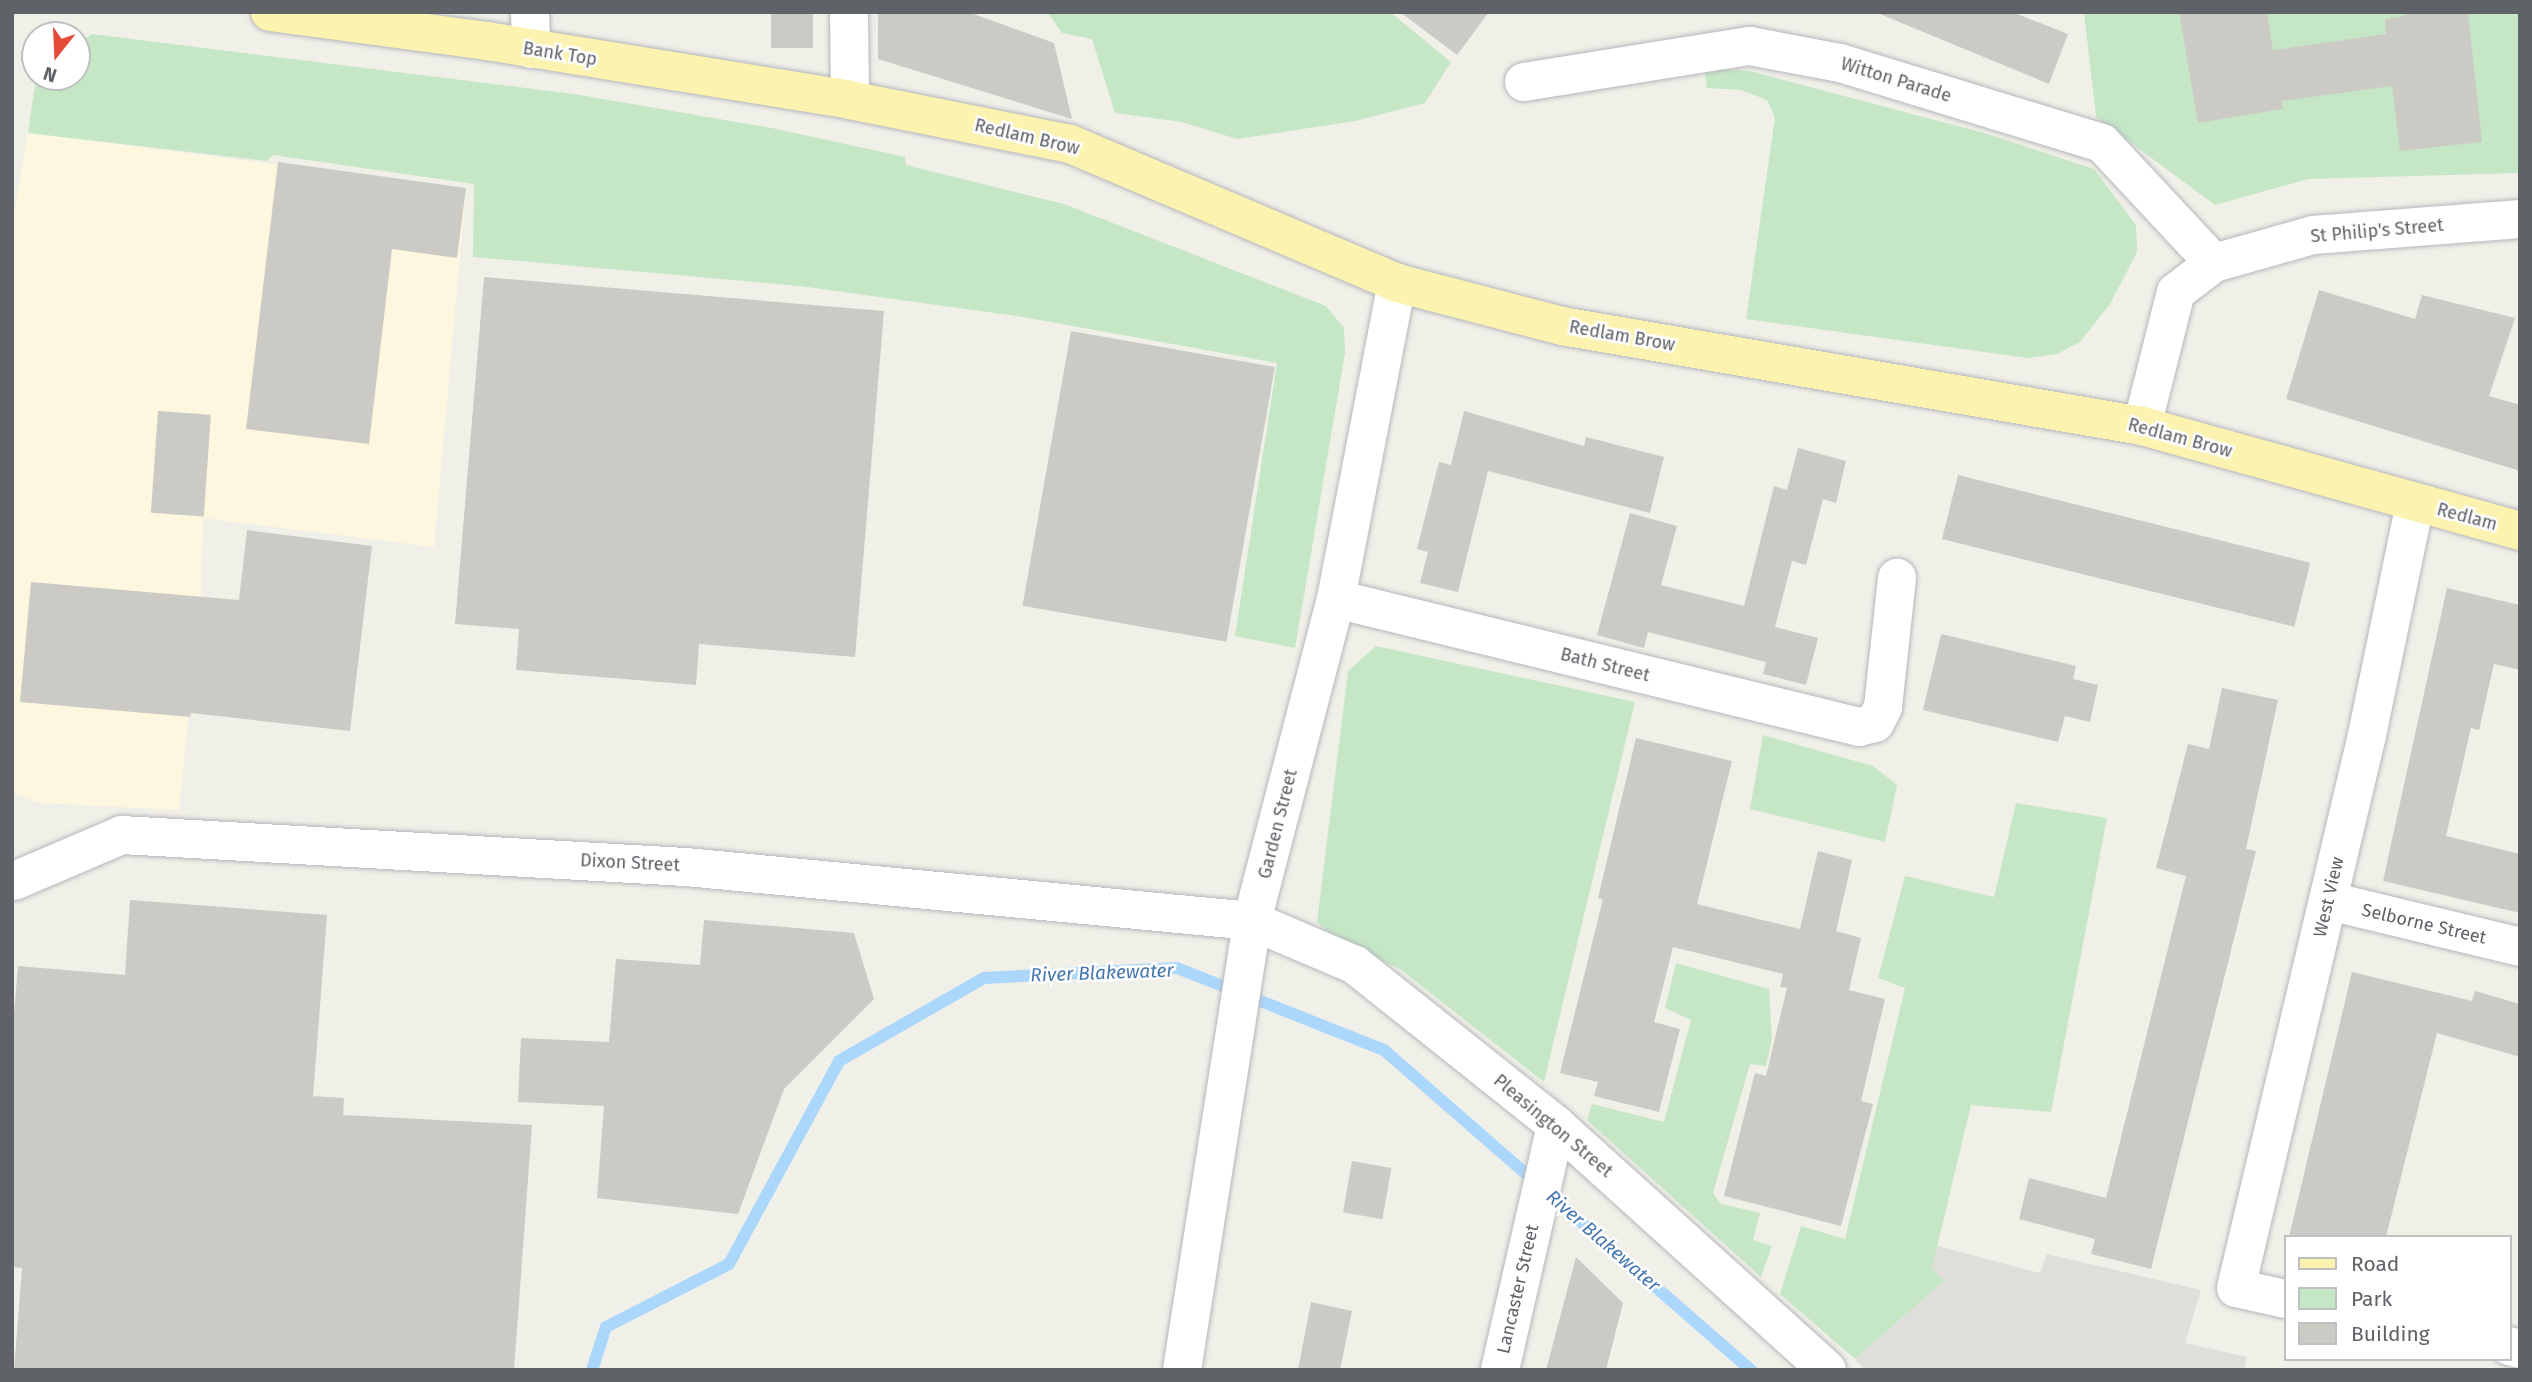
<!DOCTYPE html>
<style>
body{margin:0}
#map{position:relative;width:2532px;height:1382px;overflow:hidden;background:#f0efe8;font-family:"Fira Sans",sans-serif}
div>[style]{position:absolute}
.commercial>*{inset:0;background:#fdf7e0}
.industrial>*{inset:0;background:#dfdeda}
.green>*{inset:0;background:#c5e7c6}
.stream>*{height:12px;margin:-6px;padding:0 6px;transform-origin:6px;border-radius:6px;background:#abd7fd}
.building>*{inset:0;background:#cccac4;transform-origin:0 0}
.roads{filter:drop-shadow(0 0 2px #b5b7bb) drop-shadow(0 0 2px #b5b7bb)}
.street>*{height:38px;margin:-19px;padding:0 19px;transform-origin:19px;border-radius:19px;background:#fff}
.primary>*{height:38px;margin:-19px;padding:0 19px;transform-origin:19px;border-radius:19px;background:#fdf3b0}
span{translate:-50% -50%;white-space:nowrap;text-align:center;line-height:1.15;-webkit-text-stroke:5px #fff;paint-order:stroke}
.street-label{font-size:18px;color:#5f6267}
.water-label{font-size:19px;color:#4677b0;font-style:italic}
.frame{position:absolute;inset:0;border:14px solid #5f6267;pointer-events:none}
.legend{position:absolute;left:2284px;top:1235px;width:228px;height:126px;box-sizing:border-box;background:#fff;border:2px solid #bfc0c2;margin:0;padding:9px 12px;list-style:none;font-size:21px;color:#5f6267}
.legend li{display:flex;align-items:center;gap:14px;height:35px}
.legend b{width:35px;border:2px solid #bfc0c2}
.north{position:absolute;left:21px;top:21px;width:70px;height:70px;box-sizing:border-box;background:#fff;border:2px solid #bfc0c2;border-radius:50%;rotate:198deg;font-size:19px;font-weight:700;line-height:28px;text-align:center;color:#5f6267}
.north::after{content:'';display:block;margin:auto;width:24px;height:32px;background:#e54b39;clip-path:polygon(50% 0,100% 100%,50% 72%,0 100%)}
</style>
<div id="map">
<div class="commercial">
<div style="clip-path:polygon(28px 133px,466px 188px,434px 547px,203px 518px,201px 596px,179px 810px,40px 803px,12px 793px,12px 227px)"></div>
</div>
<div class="industrial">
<div style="clip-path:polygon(1938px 1246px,2040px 1273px,2047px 1254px,2201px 1290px,2185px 1343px,2247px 1357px,2244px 1370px,1865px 1370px,1855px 1359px,1944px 1281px,1931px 1268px)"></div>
</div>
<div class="green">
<div style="clip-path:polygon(1047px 12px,1390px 12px,1451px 62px,1425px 103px,1355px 121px,1237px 139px,1182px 122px,1115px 113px,1092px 39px,1062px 33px)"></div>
<div style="clip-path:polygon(2084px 12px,2520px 12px,2520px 173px,2308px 179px,2215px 205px,2096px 117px)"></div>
<div style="clip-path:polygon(92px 34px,574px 94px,772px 128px,905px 157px,906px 165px,1064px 204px,1326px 306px,1344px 328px,1345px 353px,1295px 648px,1235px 636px,1277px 363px,1023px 317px,800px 286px,473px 257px,474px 184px,273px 155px,267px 161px,28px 133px,36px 77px,77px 77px,77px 44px)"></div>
<div style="clip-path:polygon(1724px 69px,1750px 71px,1984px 133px,2094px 169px,2136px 225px,2137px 252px,2110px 304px,2080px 342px,2057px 354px,2028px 358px,1746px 319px,1775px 118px,1767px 100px,1741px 90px,1707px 88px,1705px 73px)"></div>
<div style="clip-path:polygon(1376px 646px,1635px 702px,1544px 1082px,1400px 969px,1333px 936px,1317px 922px,1348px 671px)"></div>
<div style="clip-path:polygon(1763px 735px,1873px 766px,1897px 785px,1885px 842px,1750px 809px)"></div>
<div style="clip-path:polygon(2016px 803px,2107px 818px,2051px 1112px,1971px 1105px,1932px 1268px,1944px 1281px,1855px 1359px,1780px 1294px,1801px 1226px,1845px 1239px,1905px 988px,1878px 978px,1905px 876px,1994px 897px)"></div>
<div style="clip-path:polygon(1676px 963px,1769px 989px,1772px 1039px,1766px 1066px,1750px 1064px,1713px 1193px,1721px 1204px,1760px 1213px,1753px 1240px,1772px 1246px,1761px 1277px,1587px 1120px,1592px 1104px,1664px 1122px,1691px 1020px,1665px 1008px)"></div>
</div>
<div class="stream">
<div style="left:592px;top:1370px;width:45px;rotate:-72deg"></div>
<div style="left:606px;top:1327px;width:138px;rotate:-27.1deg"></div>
<div style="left:729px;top:1264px;width:231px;rotate:-61.5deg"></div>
<div style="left:839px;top:1061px;width:167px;rotate:-29.8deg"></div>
<div style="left:984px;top:978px;width:193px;rotate:-3deg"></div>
<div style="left:1177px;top:968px;width:223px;rotate:21.6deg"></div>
<div style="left:1384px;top:1050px;width:487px;rotate:41.1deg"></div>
</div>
<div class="building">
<div style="left:771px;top:12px;width:42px;height:36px"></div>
<div style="clip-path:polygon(878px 12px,968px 12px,1054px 43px,1072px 119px,878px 59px)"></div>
<div style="clip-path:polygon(1400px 12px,1489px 12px,1457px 55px)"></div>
<div style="clip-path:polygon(1875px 12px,2012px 12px,2068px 34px,2049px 84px)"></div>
<div style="clip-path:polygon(2179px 12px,2267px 12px,2273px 50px,2386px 34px,2385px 19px,2405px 16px,2405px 12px,2468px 12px,2482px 142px,2400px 151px,2392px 86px,2282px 101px,2283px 109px,2198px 123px)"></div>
<div style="clip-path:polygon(278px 162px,466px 188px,457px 258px,392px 249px,369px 444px,246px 429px)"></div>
<div style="clip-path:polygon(484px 277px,884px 311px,855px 657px,699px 644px,696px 685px,516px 670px,519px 629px,455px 624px)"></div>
<div style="clip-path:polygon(2319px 290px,2415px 319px,2422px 295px,2515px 318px,2489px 396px,2520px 405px,2520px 471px,2286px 399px)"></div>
<div style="left:1071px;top:331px;width:207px;height:279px;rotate:10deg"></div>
<div style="left:158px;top:411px;width:53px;height:102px;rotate:4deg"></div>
<div style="clip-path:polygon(1464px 411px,1584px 446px,1586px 437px,1664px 457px,1650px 513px,1488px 471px,1458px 592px,1420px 583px,1428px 552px,1417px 549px,1439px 462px,1451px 465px)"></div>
<div style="clip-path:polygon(1798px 448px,1846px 461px,1836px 503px,1823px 499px,1806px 565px,1792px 561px,1775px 627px,1818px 638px,1806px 685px,1763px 674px,1766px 662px,1648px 632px,1644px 648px,1597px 635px,1630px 513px,1677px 526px,1661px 585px,1744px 606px,1774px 486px,1787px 490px)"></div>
<div style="left:1958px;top:475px;width:363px;height:66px;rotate:14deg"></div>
<div style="clip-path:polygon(247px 530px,372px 546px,350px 731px,191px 713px,190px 717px,20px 702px,31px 582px,239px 600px)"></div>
<div style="clip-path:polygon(2447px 588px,2520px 605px,2520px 670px,2494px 664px,2479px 730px,2471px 728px,2446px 836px,2520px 854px,2520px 913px,2383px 881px)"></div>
<div style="clip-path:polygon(1941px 634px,2076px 666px,2073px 679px,2098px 685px,2090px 722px,2065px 716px,2058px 742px,1923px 710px)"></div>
<div style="clip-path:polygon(2222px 688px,2278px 700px,2246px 849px,2256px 851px,2151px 1269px,2091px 1254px,2095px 1239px,2019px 1219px,2029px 1178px,2106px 1198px,2186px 876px,2156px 868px,2188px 744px,2209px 749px)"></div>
<div style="clip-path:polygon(1636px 738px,1732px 761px,1697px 904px,1800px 929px,1818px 851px,1852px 860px,1836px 931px,1861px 938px,1849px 990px,1885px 999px,1861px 1101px,1873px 1104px,1841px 1226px,1724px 1196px,1755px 1073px,1766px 1076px,1787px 988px,1780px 987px,1783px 974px,1673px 947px,1654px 1022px,1680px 1029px,1659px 1112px,1594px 1096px,1598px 1082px,1560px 1073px,1603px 899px,1598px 898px)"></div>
<div style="clip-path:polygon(130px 900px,327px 915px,313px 1096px,344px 1098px,343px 1115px,532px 1125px,514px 1370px,14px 1370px,22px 1268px,12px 1267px,12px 1038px,18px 966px,125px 975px)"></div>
<div style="clip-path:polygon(704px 920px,854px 933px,874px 999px,784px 1089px,738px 1214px,597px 1198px,604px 1106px,518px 1102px,521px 1038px,609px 1042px,616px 959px,700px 965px)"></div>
<div style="clip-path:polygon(2352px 972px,2472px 1001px,2475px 991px,2520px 1004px,2520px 1057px,2437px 1033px,2386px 1237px,2289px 1237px)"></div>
<div style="left:1352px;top:1161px;width:40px;height:52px;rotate:10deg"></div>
<div style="clip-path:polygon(1576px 1257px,1623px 1303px,1606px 1370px,1546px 1370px)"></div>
<div style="clip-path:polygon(1311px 1302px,1352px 1311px,1340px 1370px,1298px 1370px)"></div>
</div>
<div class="roads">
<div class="street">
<div style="left:530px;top:12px;width:37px;rotate:88deg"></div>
<div style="left:849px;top:12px;width:88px;rotate:89.3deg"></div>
<div style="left:1524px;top:82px;width:229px;rotate:-9.1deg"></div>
<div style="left:1750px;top:46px;width:92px;rotate:10.7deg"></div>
<div style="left:1840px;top:63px;width:274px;rotate:17deg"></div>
<div style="left:2102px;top:143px;width:164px;rotate:47deg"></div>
<div style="left:2142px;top:426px;width:138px;rotate:-75.8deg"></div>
<div style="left:2176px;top:292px;width:48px;rotate:-37.3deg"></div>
<div style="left:2214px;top:263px;width:103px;rotate:-15.8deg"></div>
<div style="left:2313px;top:235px;width:208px;rotate:-4.4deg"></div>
<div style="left:1336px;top:599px;width:538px;rotate:13.75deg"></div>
<div style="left:1859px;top:727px;width:16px;rotate:-14deg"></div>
<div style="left:1875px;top:723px;width:18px;rotate:-63deg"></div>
<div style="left:1883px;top:707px;width:130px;rotate:-83.8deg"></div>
<div style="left:14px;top:881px;width:117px;rotate:-23.1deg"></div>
<div style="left:122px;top:835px;width:565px;rotate:3.25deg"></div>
<div style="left:686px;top:867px;width:569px;rotate:5.45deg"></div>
<div style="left:1252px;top:921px;width:112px;rotate:23.1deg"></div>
<div style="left:1355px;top:965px;width:257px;rotate:38.5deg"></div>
<div style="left:1556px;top:1125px;width:365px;rotate:42.1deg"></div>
<div style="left:2329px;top:901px;width:196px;rotate:13.5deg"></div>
<div style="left:2285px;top:1299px;width:50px;rotate:-167.3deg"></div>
<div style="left:2236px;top:1288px;width:568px;rotate:-76.67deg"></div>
<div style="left:2367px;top:735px;width:237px;rotate:-78.3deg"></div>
<div style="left:2509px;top:1346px;width:11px;rotate:15deg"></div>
<div style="left:1182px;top:1370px;width:454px;rotate:-81.1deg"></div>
<div style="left:1252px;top:921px;width:333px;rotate:-75.4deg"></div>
<div style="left:1336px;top:599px;width:322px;rotate:-79.1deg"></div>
<div style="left:1500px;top:1370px;width:251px;rotate:-77.1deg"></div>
</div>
<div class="primary">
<div style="left:270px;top:12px;width:219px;rotate:7.6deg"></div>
<div style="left:487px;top:41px;width:368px;rotate:9.2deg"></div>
<div style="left:850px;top:100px;width:224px;rotate:11.3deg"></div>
<div style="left:1070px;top:144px;width:355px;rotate:23deg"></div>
<div style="left:1397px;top:283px;width:171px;rotate:14.6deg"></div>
<div style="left:1562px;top:326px;width:589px;rotate:9.78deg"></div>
<div style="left:2142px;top:426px;width:392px;rotate:15.5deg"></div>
</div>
</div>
<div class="street-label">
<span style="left:560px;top:54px;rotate:9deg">Bank Top</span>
<span style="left:1896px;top:80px;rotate:17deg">Witton Parade</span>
<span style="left:1027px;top:137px;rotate:13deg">Redlam Brow</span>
<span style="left:2377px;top:231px;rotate:-5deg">St Philip's Street</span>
<span style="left:1622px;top:336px;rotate:10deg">Redlam Brow</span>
<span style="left:2180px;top:438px;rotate:15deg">Redlam Brow</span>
<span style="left:2467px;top:517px;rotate:15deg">Redlam</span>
<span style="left:1605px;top:665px;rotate:14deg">Bath Street</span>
<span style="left:1278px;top:824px;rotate:-76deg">Garden Street</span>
<span style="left:630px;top:863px;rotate:3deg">Dixon Street</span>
<span style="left:2329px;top:897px;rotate:-77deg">West View</span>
<span style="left:2424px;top:924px;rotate:13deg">Selborne Street</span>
<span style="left:1553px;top:1126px;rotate:40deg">Pleasington Street</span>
<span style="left:1518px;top:1289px;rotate:-77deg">Lancaster Street</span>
</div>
<div class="water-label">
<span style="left:1102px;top:973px;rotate:-2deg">River Blakewater</span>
<span style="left:1603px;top:1241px;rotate:41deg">River Blakewater</span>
</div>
<div class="frame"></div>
<ul class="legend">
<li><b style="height:9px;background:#fdf3b0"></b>Road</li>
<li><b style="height:19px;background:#c5e7c6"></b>Park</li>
<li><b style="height:19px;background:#cccac4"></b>Building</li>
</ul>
<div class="north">N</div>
</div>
